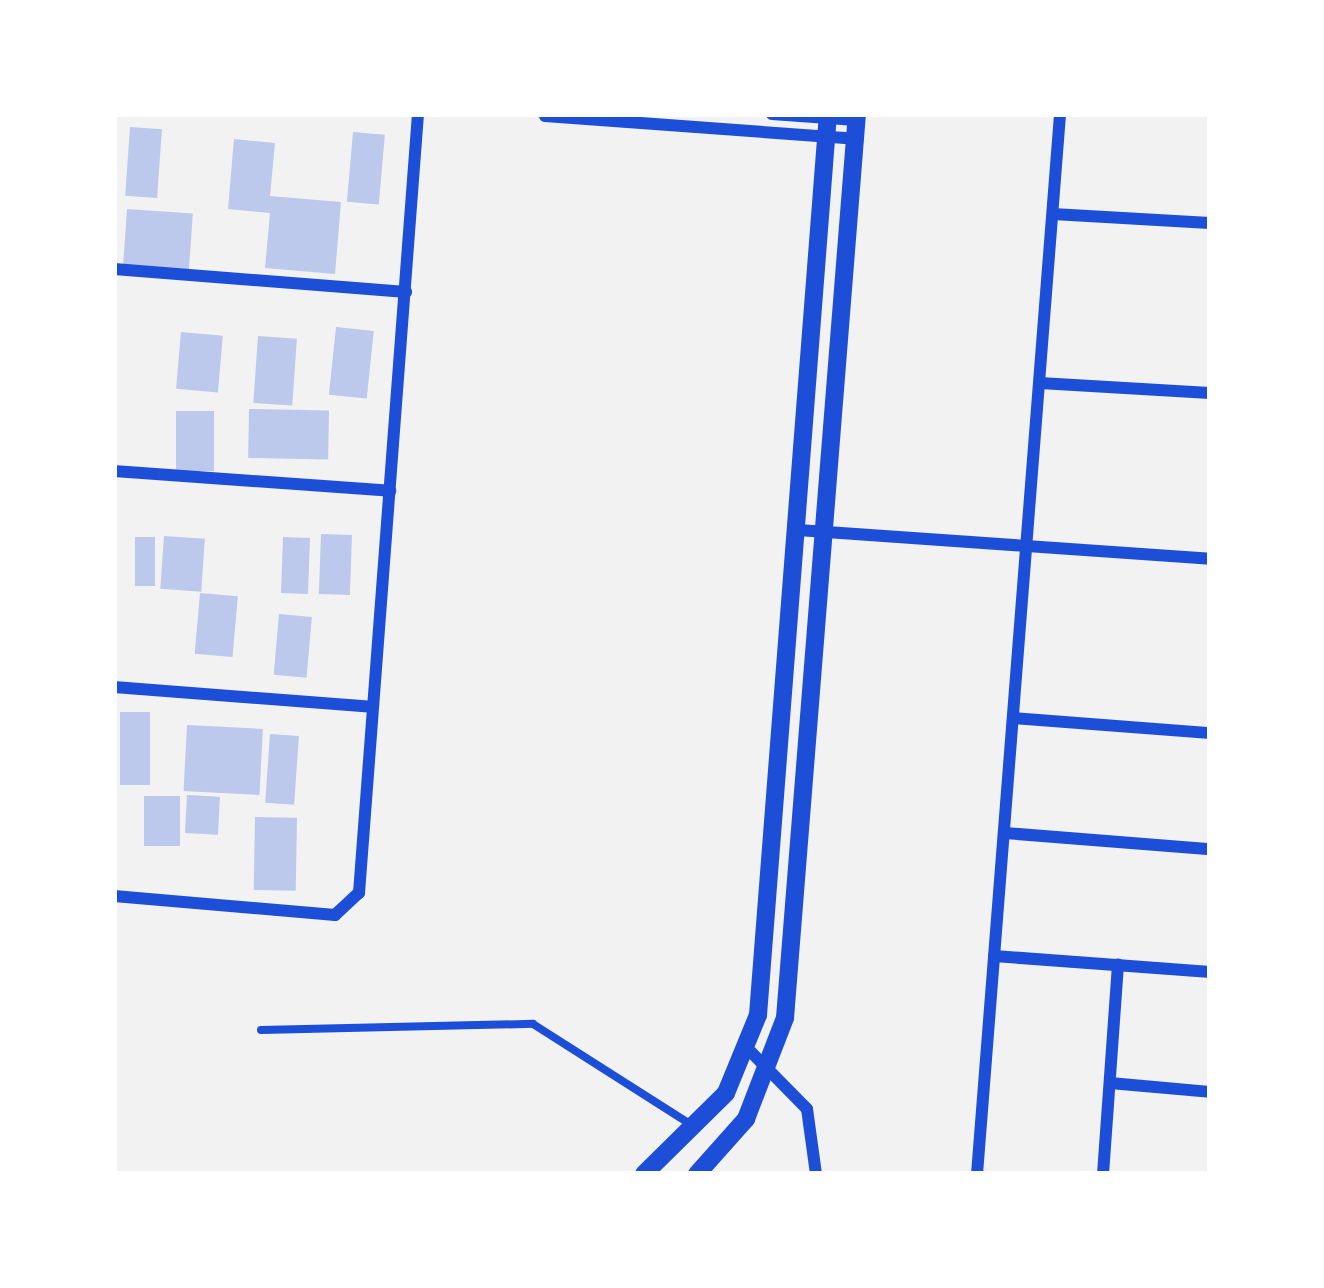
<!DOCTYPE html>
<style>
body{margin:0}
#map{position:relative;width:1324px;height:1288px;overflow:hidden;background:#f2f2f2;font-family:"Fira Sans",sans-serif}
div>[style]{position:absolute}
.building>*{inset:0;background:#bdc9ec;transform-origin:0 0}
.service>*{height:8px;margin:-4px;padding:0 4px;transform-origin:4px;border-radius:4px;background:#1d4ed8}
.minor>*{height:12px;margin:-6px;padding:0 6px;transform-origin:6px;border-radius:6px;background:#1d4ed8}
.tertiary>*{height:18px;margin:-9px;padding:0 9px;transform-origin:9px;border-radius:9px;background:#1d4ed8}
span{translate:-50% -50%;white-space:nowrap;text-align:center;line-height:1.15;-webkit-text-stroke:12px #fff;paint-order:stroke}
.frame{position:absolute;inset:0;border:117px solid #fff;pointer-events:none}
</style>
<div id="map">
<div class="building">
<div style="left:130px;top:127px;width:32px;height:69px;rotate:4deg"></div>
<div style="left:353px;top:132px;width:32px;height:70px;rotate:5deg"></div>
<div style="clip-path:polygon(234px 139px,275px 143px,270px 196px,341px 202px,335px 274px,265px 268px,270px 213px,228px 209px)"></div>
<div style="left:127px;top:209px;width:66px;height:59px;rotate:4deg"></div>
<div style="left:336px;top:327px;width:38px;height:68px;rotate:6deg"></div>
<div style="left:181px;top:332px;width:42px;height:57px;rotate:5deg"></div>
<div style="left:258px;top:336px;width:39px;height:67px;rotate:4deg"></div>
<div style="left:249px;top:409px;width:80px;height:49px;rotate:1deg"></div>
<div style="left:176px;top:411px;width:38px;height:60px"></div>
<div style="left:321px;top:534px;width:31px;height:60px;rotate:2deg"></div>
<div style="left:164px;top:536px;width:41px;height:53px;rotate:4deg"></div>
<div style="left:135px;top:537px;width:20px;height:49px"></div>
<div style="left:283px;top:537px;width:27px;height:56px;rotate:2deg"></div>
<div style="left:200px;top:593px;width:38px;height:61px;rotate:5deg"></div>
<div style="left:279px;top:614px;width:33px;height:61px;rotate:5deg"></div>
<div style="left:120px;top:712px;width:30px;height:73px"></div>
<div style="left:187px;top:725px;width:76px;height:66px;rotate:3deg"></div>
<div style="left:270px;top:734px;width:29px;height:69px;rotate:4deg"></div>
<div style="left:187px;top:795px;width:33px;height:38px;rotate:3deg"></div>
<div style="left:144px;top:796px;width:36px;height:50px"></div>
<div style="left:255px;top:817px;width:42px;height:73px;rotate:1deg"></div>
</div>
<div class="service">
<div style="left:261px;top:1030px;width:272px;rotate:-1.3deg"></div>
<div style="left:533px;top:1024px;width:186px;rotate:32.5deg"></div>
</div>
<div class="minor">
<div style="left:772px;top:114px;width:84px;rotate:4.1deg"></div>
<div style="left:545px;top:116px;width:311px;rotate:4.2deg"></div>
<div style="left:1053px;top:214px;width:157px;rotate:3.3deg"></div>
<div style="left:114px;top:269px;width:293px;rotate:4.5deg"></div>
<div style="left:1040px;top:383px;width:170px;rotate:3.4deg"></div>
<div style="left:114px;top:471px;width:277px;rotate:4.1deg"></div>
<div style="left:798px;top:530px;width:413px;rotate:4deg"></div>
<div style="left:114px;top:687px;width:258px;rotate:4.4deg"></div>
<div style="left:1014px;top:718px;width:197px;rotate:4.4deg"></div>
<div style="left:1005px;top:833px;width:206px;rotate:4.5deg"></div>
<div style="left:114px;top:896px;width:222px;rotate:4.9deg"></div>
<div style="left:335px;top:915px;width:33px;rotate:-43deg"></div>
<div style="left:359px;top:893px;width:781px;rotate:-85.67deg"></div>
<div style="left:994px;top:956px;width:217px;rotate:4.2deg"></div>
<div style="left:751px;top:1052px;width:80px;rotate:45.5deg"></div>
<div style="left:807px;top:1109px;width:66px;rotate:82.1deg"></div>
<div style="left:1110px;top:1083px;width:100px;rotate:5.1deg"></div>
<div style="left:977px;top:1174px;width:1063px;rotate:-85.52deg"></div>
<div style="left:1103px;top:1174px;width:210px;rotate:-85.9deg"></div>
</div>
<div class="tertiary">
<div style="left:644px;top:1174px;width:115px;rotate:-44.6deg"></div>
<div style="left:726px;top:1093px;width:84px;rotate:-67.7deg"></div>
<div style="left:758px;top:1015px;width:904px;rotate:-85.56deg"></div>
<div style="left:697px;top:1174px;width:74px;rotate:-48.3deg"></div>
<div style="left:746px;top:1119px;width:108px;rotate:-68.9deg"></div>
<div style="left:785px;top:1018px;width:907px;rotate:-85.45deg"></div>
</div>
<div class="frame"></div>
</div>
